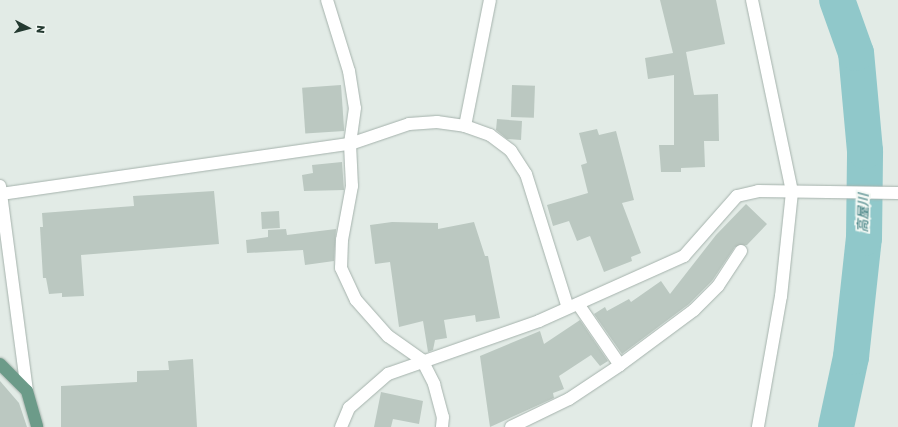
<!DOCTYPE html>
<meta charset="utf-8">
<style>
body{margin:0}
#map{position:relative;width:898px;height:427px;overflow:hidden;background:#e2ebe6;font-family:Rubik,"Noto Sans JP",sans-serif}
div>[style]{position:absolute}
.river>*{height:36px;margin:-18px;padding:0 18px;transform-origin:18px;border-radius:18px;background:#90c8ca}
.building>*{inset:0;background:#bbc8c1;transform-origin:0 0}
.roads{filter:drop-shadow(0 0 1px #a5b2ac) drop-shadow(0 0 1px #a5b2ac)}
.minor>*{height:12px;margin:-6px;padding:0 6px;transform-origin:6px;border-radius:6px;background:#fff}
.major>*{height:12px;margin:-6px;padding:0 6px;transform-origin:6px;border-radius:6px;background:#6c9b89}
span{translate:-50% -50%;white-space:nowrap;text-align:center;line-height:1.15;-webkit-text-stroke:4px #f2f8f4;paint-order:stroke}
.water-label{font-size:13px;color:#256c6f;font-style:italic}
.north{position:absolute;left:8px;top:8px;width:40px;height:40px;-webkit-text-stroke:3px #f2f8f4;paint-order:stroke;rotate:96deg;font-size:11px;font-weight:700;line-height:16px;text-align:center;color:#243a31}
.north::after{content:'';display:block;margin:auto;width:14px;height:18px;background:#243a31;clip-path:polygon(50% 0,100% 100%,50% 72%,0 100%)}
</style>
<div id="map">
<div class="river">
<div style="left:836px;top:427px;width:72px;rotate:-77.9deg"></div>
<div style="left:851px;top:357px;width:120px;rotate:-83.8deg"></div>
<div style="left:864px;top:238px;width:87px;rotate:-89.3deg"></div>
<div style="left:865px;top:151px;width:98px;rotate:-95.2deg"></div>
<div style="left:856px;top:53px;width:56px;rotate:-109.7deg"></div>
</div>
<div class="building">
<div style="clip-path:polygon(660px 0,716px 0,725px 44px,686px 52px,694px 95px,718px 94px,719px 141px,704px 141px,705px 167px,681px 168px,681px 172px,661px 172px,659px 145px,674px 145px,674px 75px,648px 79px,645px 58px,673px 53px)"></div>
<div style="left:341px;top:85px;width:46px;height:39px;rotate:86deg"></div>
<div style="left:512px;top:85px;width:23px;height:32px;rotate:2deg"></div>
<div style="clip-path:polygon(497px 119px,522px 121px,521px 140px,507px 139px,496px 130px)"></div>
<div style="clip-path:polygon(597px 129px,599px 135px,616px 131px,634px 200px,622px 203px,641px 253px,631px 257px,632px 261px,604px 272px,590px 236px,577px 241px,569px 221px,553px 226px,547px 205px,588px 193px,581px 165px,587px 163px,579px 133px)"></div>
<div style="clip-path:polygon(342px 162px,344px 190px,304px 191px,302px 175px,313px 173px,312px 165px)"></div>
<div style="clip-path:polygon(214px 191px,219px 244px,81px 255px,84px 296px,62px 297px,62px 293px,49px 294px,46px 278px,43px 278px,40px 227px,43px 227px,42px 213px,134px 206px,133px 196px)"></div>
<div style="clip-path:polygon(746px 204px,767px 224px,747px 245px,735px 247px,712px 281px,689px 304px,622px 354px,594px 314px,605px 307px,607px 311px,629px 299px,631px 302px,661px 281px,670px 294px,716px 235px)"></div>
<div style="left:279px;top:211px;width:17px;height:18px;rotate:87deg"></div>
<div style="clip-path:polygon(392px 222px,438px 223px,438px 229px,474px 222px,485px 256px,488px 256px,500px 318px,476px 322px,475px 315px,444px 320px,447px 338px,435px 340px,433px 350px,428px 352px,423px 321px,399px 327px,390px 262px,375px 264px,370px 225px)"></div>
<div style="clip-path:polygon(286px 229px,287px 235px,336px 229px,334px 261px,305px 265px,303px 250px,247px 253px,246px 240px,268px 237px,268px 230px)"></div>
<div style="clip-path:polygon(580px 320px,608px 361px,600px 366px,591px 355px,559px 376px,564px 389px,553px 393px,554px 398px,490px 427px,480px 356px,540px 331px,544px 344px)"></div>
<div style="clip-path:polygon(193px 359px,197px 427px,61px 427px,61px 386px,137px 382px,137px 371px,169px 370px,168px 361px)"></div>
<div style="clip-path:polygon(0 381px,19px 403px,27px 427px,0 427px)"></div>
<div style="clip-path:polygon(381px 392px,423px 401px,419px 424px,393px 419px,391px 427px,374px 427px)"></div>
</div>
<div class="roads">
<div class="minor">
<div style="left:327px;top:0;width:74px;rotate:72.8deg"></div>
<div style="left:349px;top:71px;width:37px;rotate:81deg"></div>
<div style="left:355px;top:108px;width:36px;rotate:98deg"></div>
<div style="left:350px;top:144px;width:42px;rotate:87.3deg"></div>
<div style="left:352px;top:186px;width:55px;rotate:100.5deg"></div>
<div style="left:342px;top:240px;width:28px;rotate:92deg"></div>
<div style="left:341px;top:268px;width:35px;rotate:65deg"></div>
<div style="left:356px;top:300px;width:48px;rotate:48.4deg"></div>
<div style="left:388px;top:336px;width:42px;rotate:35.2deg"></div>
<div style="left:422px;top:360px;width:27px;rotate:63deg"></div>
<div style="left:434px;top:384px;width:34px;rotate:75deg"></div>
<div style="left:443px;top:417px;width:10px;rotate:96deg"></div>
<div style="left:752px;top:0;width:196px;rotate:78.2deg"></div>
<div style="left:792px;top:192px;width:105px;rotate:96deg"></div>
<div style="left:781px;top:296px;width:133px;rotate:100deg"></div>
<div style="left:465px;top:126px;width:128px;rotate:-78.8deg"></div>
<div style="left:0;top:186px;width:207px;rotate:82.5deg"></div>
<div style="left:1px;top:194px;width:353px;rotate:-8.2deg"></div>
<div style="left:350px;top:144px;width:62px;rotate:-18.7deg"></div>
<div style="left:409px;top:124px;width:28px;rotate:-4deg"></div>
<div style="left:437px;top:122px;width:28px;rotate:8deg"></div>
<div style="left:465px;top:126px;width:27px;rotate:20deg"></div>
<div style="left:490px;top:135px;width:26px;rotate:37deg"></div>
<div style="left:511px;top:151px;width:27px;rotate:57deg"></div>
<div style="left:526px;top:174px;width:140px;rotate:72.6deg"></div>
<div style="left:578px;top:304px;width:74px;rotate:55.5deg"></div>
<div style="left:341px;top:427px;width:21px;rotate:-67deg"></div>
<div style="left:349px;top:408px;width:52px;rotate:-41.1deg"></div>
<div style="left:388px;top:374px;width:160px;rotate:-19.3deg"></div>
<div style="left:539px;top:321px;width:159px;rotate:-24.1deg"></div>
<div style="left:684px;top:256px;width:80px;rotate:-48.5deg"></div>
<div style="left:737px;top:196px;width:22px;rotate:-13deg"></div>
<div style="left:758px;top:191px;width:140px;rotate:0.8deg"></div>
<div style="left:511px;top:427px;width:64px;rotate:-25.8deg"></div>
<div style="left:569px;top:399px;width:61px;rotate:-33.7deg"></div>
<div style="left:620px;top:365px;width:92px;rotate:-36.6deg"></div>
<div style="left:694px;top:310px;width:34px;rotate:-45deg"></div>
<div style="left:718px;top:286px;width:42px;rotate:-56.7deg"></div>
</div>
<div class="major">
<div style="left:0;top:364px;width:38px;rotate:45deg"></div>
<div style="left:27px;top:391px;width:37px;rotate:74deg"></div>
</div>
</div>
<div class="water-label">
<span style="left:864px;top:213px;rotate:-89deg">高屋川</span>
</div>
<div class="north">N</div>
</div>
